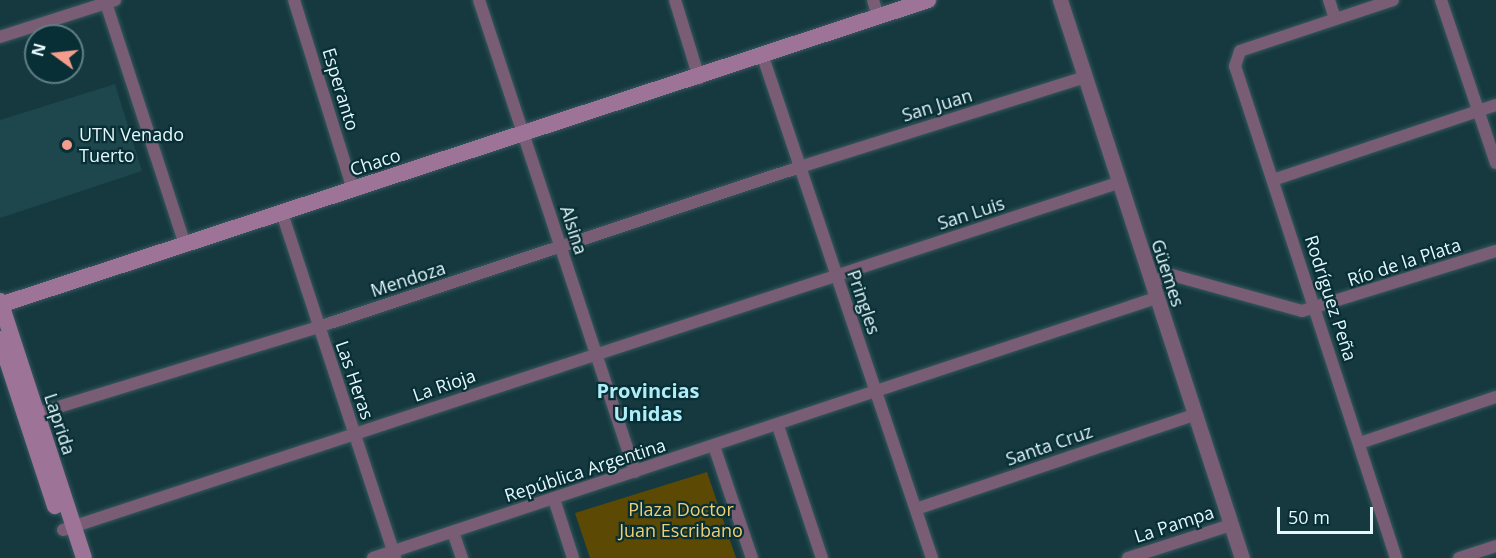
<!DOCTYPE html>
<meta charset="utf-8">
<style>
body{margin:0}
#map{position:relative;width:1496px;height:558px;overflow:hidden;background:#15393f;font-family:"Open Sans",sans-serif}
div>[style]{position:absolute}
.built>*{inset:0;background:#1d464d}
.green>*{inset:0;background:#5c4903}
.roads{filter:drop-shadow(0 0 2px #36575d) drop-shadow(0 0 2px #36575d)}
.minor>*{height:12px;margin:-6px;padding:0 6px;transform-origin:6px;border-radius:6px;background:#785d74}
.tertiary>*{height:15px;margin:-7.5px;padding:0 7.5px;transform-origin:7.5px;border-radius:7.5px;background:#785d74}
.secondary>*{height:16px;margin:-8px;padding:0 8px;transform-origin:8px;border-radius:8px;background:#9d7498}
.dots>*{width:16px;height:16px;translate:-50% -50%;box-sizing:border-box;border:3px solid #082f35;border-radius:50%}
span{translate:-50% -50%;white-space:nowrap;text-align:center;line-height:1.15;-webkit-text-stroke:4.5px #082f35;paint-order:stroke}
.street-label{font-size:18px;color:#e4f7fb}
.poi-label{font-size:18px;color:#e4f7fb}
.left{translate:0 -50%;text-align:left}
.park-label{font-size:18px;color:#eecf75}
.neighbourhood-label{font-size:20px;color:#afedf8;font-weight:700}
.north{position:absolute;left:24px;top:24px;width:60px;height:60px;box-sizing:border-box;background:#082f35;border:2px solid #607f84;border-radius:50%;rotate:285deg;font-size:16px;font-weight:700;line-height:24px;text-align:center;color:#e4f7fb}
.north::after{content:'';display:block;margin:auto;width:21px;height:27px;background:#f59d8d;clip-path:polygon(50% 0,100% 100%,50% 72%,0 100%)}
.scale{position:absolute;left:1277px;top:507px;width:96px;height:27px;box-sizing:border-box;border:3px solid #e4f7fb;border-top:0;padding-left:8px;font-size:18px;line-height:21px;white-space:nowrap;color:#e4f7fb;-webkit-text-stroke:4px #082f35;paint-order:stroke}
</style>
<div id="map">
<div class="built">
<div style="clip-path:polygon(115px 84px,142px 171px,0 218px,0 120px)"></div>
</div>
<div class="green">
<div style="clip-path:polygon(707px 472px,736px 558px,590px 558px,575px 513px)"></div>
</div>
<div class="roads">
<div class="minor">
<div style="left:105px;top:0;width:258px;rotate:71.9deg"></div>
<div style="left:294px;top:0;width:199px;rotate:72.7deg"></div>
<div style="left:479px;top:0;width:497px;rotate:71.7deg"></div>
<div style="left:675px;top:0;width:82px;rotate:72.9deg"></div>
<div style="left:873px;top:0;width:17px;rotate:73deg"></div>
<div style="left:1329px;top:0;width:19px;rotate:72deg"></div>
<div style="left:1393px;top:0;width:161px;rotate:161.6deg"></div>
<div style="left:1240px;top:51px;width:16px;rotate:108deg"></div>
<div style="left:1235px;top:66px;width:518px;rotate:71.88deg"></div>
<div style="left:1441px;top:0;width:172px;rotate:71.4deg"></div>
<div style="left:0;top:37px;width:121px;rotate:-17.8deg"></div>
<div style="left:763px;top:57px;width:529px;rotate:71.36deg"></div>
<div style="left:1273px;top:180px;width:235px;rotate:-18.6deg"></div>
<div style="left:282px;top:213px;width:362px;rotate:71.8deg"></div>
<div style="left:1151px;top:282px;width:22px;rotate:-18deg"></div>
<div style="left:1172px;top:275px;width:135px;rotate:15.5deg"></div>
<div style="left:1302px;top:311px;width:203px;rotate:-17.2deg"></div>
<div style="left:29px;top:416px;width:302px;rotate:-17.1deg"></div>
<div style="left:318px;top:327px;width:508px;rotate:-18.36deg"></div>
<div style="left:800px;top:167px;width:299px;rotate:-17.5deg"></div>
<div style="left:778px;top:426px;width:139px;rotate:71.6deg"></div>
<div style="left:1360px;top:443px;width:144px;rotate:-18.7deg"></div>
<div style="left:714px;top:446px;width:118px;rotate:71.3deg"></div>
<div style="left:554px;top:499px;width:62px;rotate:72.1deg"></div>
<div style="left:916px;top:509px;width:293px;rotate:-18.7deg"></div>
<div style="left:63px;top:530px;width:1111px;rotate:-18.21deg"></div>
<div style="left:453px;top:532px;width:28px;rotate:71deg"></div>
<div style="left:373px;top:558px;width:825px;rotate:-18.37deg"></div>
<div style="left:1128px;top:558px;width:108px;rotate:-17.8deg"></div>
<div style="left:1459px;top:558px;width:39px;rotate:-18deg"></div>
</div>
<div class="tertiary">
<div style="left:1060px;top:0;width:587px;rotate:71.94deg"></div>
</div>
<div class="secondary">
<div style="left:0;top:301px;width:270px;rotate:71.9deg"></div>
<div style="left:0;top:305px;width:977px;rotate:-18.19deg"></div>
<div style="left:0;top:339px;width:176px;rotate:71.8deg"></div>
</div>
</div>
<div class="dots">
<div style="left:67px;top:145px;background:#f59d8d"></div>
</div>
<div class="street-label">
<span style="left:341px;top:89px;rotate:73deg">Esperanto</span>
<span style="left:937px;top:105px;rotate:-17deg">San Juan</span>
<span style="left:375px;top:162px;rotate:-18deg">Chaco</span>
<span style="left:971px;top:213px;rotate:-18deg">San Luis</span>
<span style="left:574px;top:230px;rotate:72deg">Alsina</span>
<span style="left:1404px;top:262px;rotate:-18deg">Río de la Plata</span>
<span style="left:1168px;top:273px;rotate:72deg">Güemes</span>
<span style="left:408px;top:279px;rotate:-18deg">Mendoza</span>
<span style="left:1331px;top:298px;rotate:72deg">Rodríguez Peña</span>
<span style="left:864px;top:302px;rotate:71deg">Pringles</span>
<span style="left:355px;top:380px;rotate:71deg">Las Heras</span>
<span style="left:444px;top:385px;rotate:-19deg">La Rioja</span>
<span style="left:60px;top:424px;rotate:72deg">Laprida</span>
<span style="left:1049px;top:445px;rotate:-19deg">Santa Cruz</span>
<span style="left:585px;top:470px;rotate:-18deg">República Argentina</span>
<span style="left:1174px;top:524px;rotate:-18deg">La Pampa</span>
</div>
<div class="poi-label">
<span class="left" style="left:79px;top:145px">UTN Venado<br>Tuerto</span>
</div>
<div class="park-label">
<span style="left:681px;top:520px">Plaza Doctor<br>Juan Escribano</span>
</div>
<div class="neighbourhood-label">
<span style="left:648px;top:402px">Provincias<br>Unidas</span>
</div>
<div class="north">N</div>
<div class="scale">50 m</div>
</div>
